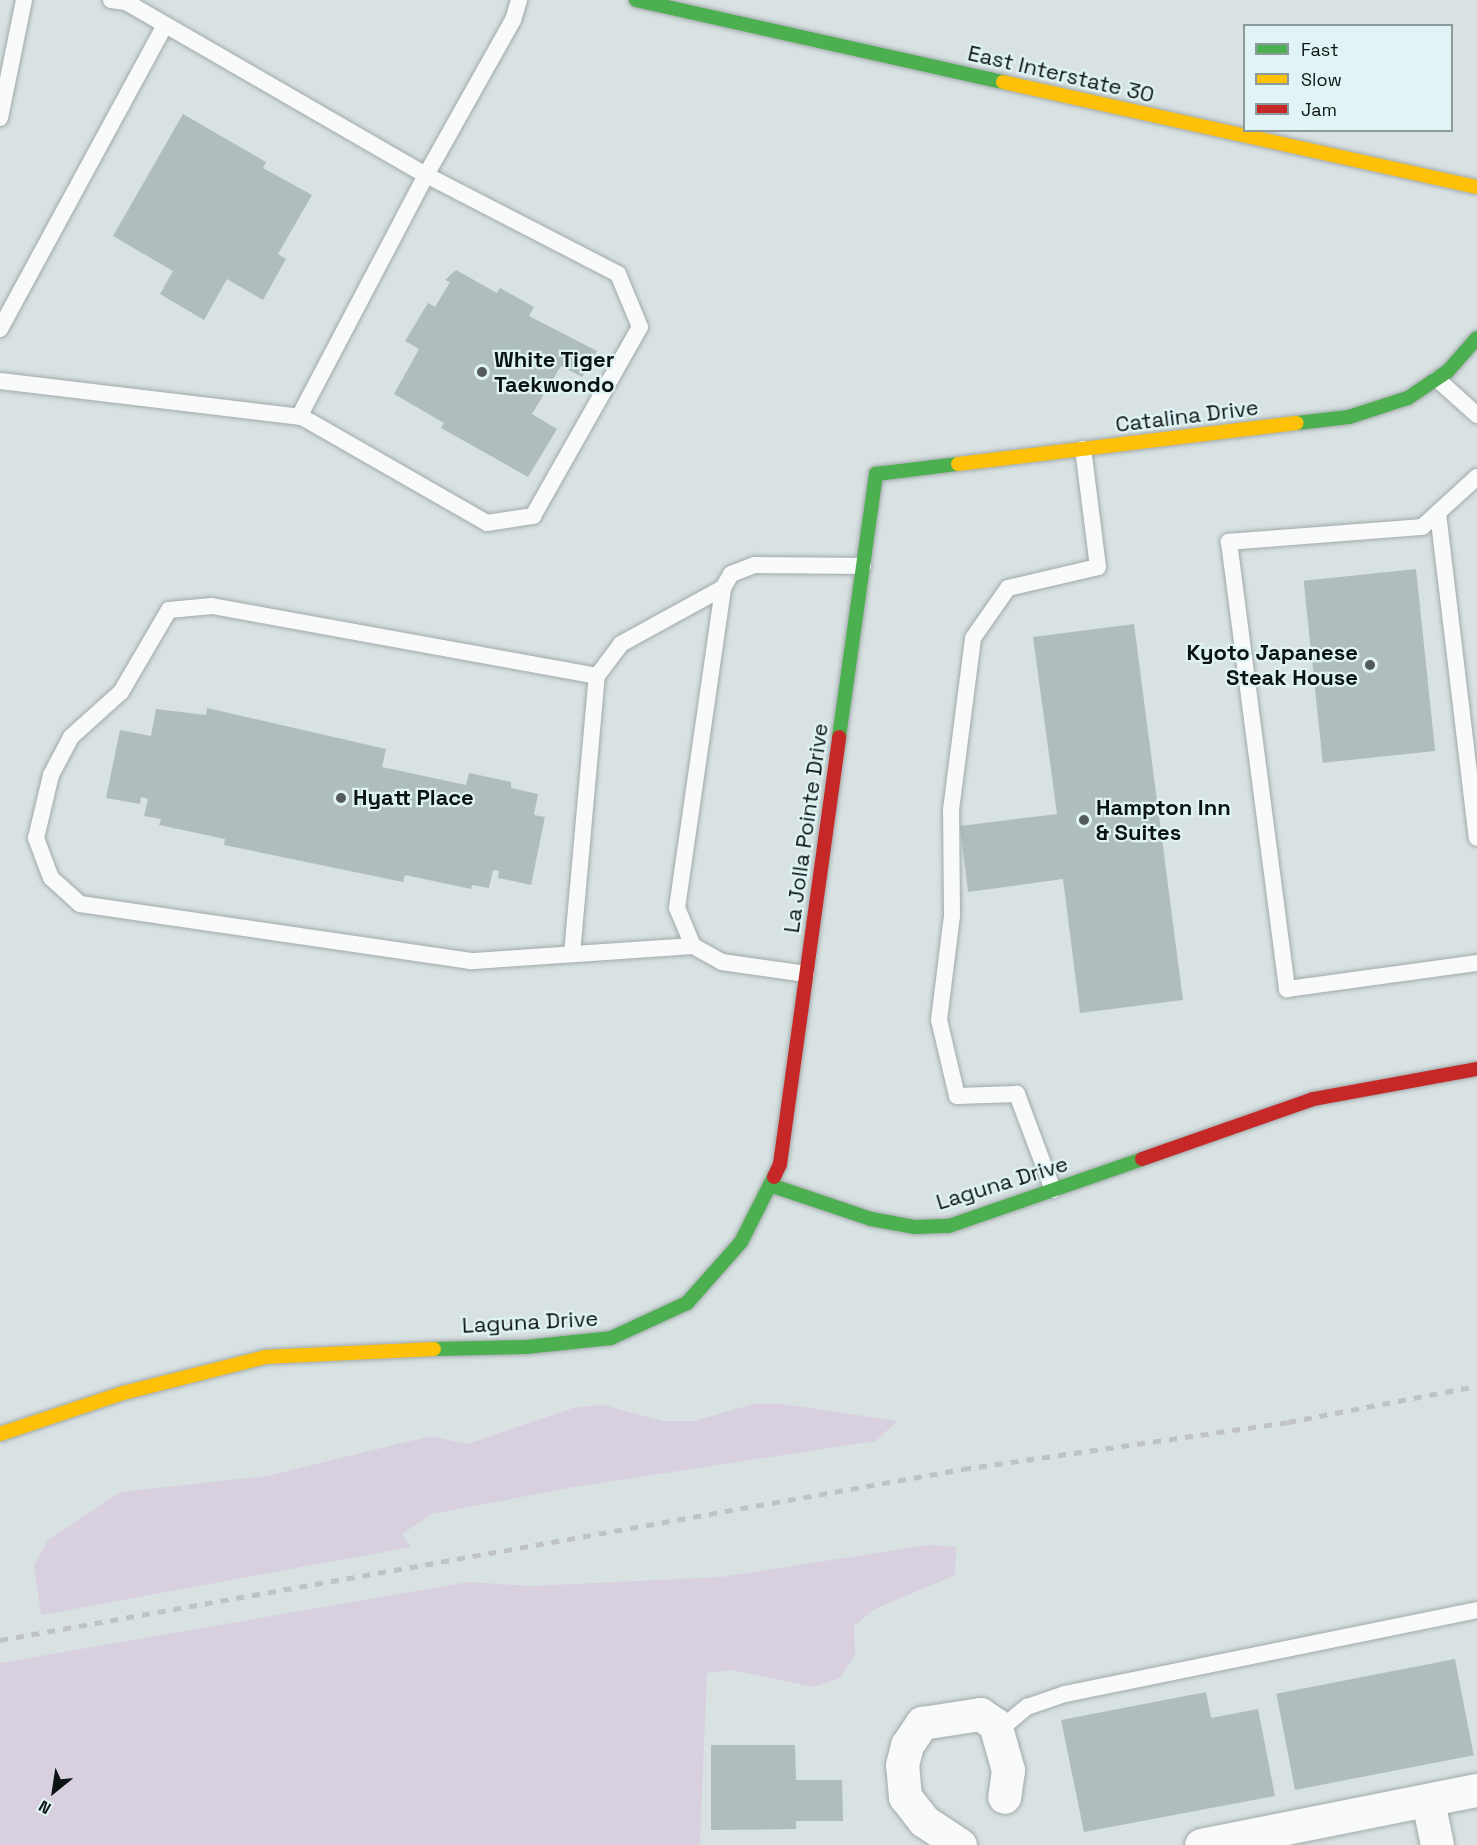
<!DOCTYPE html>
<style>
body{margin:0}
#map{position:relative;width:1477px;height:1845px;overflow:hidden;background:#d8e2e3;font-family:"Space Grotesk",sans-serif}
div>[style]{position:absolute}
.green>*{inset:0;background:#d9d0df}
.building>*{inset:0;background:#afbdbe;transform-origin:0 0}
.roads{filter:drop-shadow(0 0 2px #a2a9aa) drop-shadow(0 0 2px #a2a9aa)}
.lane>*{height:16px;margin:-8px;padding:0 8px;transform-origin:8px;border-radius:8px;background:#f9fbfb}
.street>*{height:33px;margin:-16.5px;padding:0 16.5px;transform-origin:16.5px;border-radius:16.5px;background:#f9fbfb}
.fast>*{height:14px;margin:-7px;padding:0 7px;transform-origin:7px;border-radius:7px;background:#4caf50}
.slow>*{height:14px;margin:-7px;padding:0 7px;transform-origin:7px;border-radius:7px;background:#ffc107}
.jam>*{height:14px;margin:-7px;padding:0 7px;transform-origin:7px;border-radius:7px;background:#c62828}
.rail>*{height:4.5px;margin-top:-2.25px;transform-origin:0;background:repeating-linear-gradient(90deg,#c0c3c3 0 8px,transparent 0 16px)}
.dots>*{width:16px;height:16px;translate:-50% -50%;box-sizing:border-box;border:3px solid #e0f4f5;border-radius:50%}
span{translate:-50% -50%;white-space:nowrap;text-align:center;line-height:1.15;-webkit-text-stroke:4.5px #e0f4f5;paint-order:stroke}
.street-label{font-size:22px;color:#0c1313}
.poi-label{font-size:22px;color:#0c1313;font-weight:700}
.left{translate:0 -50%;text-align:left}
.right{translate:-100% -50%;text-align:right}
.legend{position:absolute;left:1243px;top:24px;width:210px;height:108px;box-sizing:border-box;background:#e0f4f5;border:2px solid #8b9a9b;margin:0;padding:8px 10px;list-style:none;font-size:18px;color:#0c1313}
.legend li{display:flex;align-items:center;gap:12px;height:30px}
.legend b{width:30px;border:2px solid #8b9a9b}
.north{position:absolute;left:24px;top:1761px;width:60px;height:60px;-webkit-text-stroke:4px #e0f4f5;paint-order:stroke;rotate:210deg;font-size:16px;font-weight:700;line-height:24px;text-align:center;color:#0c1313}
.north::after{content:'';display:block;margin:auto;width:21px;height:27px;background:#0c1313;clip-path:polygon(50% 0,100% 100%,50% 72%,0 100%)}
</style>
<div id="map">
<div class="green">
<div style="clip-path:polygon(753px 1404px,783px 1404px,897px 1421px,876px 1441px,574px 1487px,432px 1514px,402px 1534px,411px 1547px,41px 1615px,34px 1565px,48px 1540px,120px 1492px,267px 1476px,431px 1436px,467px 1444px,576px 1407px,603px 1405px,663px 1421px,694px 1421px)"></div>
<div style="clip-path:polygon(928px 1545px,956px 1547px,955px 1575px,875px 1609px,854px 1626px,855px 1655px,840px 1678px,813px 1687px,732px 1670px,707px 1673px,700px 1845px,0 1845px,0 1663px,468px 1582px,531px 1586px,721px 1577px)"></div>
</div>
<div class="building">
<div style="clip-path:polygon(183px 114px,266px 162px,263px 168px,312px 195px,278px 254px,286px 259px,263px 300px,227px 279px,204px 320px,160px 294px,173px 271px,113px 236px)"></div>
<div style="clip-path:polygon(456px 270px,497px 293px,500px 288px,534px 307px,529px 316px,597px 351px,582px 377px,561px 366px,532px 414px,557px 429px,528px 477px,441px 428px,444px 423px,394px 394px,419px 349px,405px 341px,428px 303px,435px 307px,450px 282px,445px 280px)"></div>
<div style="left:1416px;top:569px;width:183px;height:113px;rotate:84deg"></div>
<div style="clip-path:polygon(1134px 624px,1183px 1000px,1080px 1013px,1063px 879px,968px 892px,960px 826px,1057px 814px,1033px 637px)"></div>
<div style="clip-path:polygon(207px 708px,386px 749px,382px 767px,466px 785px,469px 773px,511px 782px,511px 788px,538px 794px,534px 815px,545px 817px,531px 885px,498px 878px,499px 871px,493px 870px,489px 888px,472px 885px,471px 889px,405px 875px,403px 882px,224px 845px,225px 839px,159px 825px,161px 819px,144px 816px,148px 799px,141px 797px,140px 804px,106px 798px,120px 730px,151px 736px,156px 709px,206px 715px)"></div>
<div style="left:1455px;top:1659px;width:98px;height:182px;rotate:79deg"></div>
<div style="clip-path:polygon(1206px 1692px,1211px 1718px,1258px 1709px,1275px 1796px,1084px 1832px,1061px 1720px)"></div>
<div style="clip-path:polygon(711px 1745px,795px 1745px,796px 1780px,842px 1780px,843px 1821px,796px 1821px,796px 1829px,711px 1830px)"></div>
</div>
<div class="roads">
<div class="lane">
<div style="left:111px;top:0;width:15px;rotate:8deg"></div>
<div style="left:126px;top:2px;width:346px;rotate:30deg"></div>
<div style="left:426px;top:175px;width:273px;rotate:117.7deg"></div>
<div style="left:0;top:118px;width:120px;rotate:-78.5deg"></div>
<div style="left:0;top:329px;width:346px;rotate:-61.5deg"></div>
<div style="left:1437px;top:379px;width:54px;rotate:42deg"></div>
<div style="left:0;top:381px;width:304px;rotate:6.8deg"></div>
<div style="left:302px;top:417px;width:213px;rotate:29.8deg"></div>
<div style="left:487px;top:523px;width:47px;rotate:-8.7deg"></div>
<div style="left:533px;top:516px;width:217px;rotate:-60.5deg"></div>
<div style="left:640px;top:327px;width:57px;rotate:-112.5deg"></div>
<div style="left:618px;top:274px;width:216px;rotate:-152.7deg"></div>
<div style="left:426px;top:175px;width:178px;rotate:-60.7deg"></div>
<div style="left:513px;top:20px;width:21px;rotate:-73deg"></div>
<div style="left:1477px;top:477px;width:74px;rotate:137.7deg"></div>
<div style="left:1422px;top:527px;width:194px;rotate:175.6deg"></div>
<div style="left:1229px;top:542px;width:451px;rotate:82.6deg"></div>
<div style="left:1287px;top:989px;width:192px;rotate:-7.8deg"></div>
<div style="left:1438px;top:513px;width:327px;rotate:83.2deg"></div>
<div style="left:693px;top:946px;width:223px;rotate:176.1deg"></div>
<div style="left:471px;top:961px;width:395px;rotate:-171.7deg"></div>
<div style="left:80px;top:904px;width:39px;rotate:-138deg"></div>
<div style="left:51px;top:878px;width:43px;rotate:-110.6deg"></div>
<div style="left:36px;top:838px;width:65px;rotate:-76.6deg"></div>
<div style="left:51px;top:775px;width:43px;rotate:-62.2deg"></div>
<div style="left:71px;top:737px;width:67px;rotate:-42deg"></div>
<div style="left:121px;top:692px;width:95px;rotate:-59.7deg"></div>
<div style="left:169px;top:610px;width:43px;rotate:-5.3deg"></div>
<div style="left:212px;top:606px;width:391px;rotate:10.3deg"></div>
<div style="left:597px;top:676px;width:40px;rotate:-53deg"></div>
<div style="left:621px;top:644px;width:116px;rotate:-28.8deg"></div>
<div style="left:572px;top:954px;width:279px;rotate:-84.9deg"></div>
<div style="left:806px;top:974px;width:85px;rotate:-171.9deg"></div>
<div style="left:722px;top:962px;width:33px;rotate:-151deg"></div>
<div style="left:693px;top:946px;width:41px;rotate:-112.8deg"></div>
<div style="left:677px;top:908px;width:323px;rotate:-81.8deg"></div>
<div style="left:723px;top:588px;width:16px;rotate:-60deg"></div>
<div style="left:731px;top:574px;width:26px;rotate:-21deg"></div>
<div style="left:755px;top:565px;width:108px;rotate:0.5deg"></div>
<div style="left:1053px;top:1190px;width:103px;rotate:-110.6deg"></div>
<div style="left:1017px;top:1094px;width:60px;rotate:178.1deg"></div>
<div style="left:957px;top:1096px;width:78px;rotate:-103.3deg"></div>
<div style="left:939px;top:1020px;width:105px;rotate:-82.9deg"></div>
<div style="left:952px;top:916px;width:106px;rotate:-90.5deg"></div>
<div style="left:951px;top:810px;width:173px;rotate:-82.7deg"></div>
<div style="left:973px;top:638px;width:61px;rotate:-55deg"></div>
<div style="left:1008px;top:588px;width:92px;rotate:-13.1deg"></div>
<div style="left:1098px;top:567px;width:119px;rotate:-97.2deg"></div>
<div style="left:998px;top:1731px;width:38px;rotate:-40deg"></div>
<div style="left:1027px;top:1707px;width:40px;rotate:-18.9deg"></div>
<div style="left:1065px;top:1694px;width:420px;rotate:-11.5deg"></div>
</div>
<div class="street">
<div style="left:1428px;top:1801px;width:45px;rotate:78.4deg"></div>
<div style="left:960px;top:1845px;width:43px;rotate:-146.3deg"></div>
<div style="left:924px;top:1821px;width:31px;rotate:-128deg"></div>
<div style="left:905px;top:1797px;width:32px;rotate:-95deg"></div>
<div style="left:902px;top:1765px;width:21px;rotate:-76deg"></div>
<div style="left:907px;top:1745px;width:27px;rotate:-56deg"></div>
<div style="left:922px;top:1723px;width:59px;rotate:-8.8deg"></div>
<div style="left:980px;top:1714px;width:18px;rotate:34deg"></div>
<div style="left:995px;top:1724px;width:48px;rotate:74.2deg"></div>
<div style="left:1008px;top:1770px;width:27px;rotate:98deg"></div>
<div style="left:1201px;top:1845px;width:281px;rotate:-11.3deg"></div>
</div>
<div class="fast">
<div style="left:636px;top:0;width:376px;rotate:12.6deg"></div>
<div style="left:1297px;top:423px;width:52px;rotate:-6.6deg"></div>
<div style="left:1349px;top:417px;width:62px;rotate:-17.9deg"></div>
<div style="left:1408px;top:398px;width:48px;rotate:-34deg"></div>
<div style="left:1448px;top:371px;width:44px;rotate:-48.7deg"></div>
<div style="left:839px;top:737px;width:266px;rotate:-82deg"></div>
<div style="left:876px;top:474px;width:83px;rotate:-7deg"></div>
<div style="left:770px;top:1185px;width:107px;rotate:18.6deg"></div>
<div style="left:871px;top:1219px;width:45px;rotate:10.3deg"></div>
<div style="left:915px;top:1227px;width:34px;rotate:-2deg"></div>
<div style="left:949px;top:1226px;width:204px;rotate:-19.1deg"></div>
<div style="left:434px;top:1349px;width:92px;rotate:-1.2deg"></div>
<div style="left:526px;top:1347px;width:85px;rotate:-6deg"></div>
<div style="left:611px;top:1338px;width:84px;rotate:-24.7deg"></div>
<div style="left:687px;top:1303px;width:81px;rotate:-48.5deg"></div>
<div style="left:741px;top:1242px;width:73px;rotate:-63.1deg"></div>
</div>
<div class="slow">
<div style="left:1003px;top:82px;width:485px;rotate:12.5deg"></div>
<div style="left:958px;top:464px;width:341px;rotate:-6.9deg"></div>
<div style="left:0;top:1434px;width:130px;rotate:-18.4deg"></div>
<div style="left:123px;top:1393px;width:146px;rotate:-14.2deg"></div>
<div style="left:265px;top:1357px;width:169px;rotate:-2.7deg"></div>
</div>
<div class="jam">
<div style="left:1142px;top:1159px;width:181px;rotate:-19.3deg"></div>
<div style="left:1313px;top:1099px;width:167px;rotate:-10.4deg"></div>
<div style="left:774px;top:1177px;width:14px;rotate:-65deg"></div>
<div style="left:780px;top:1164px;width:431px;rotate:-82.1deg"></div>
</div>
</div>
<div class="rail">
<div style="left:0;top:1640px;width:978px;rotate:-10.07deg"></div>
<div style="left:963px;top:1469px;width:328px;rotate:-8.2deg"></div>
<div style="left:1288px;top:1422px;width:192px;rotate:-10.8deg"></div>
</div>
<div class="dots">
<div style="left:482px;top:372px;background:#535b5c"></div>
<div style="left:1370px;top:665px;background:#535b5c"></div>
<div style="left:341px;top:798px;background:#535b5c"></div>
<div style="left:1084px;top:820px;background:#535b5c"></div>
</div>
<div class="street-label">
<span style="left:1061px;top:74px;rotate:13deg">East Interstate 30</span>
<span style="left:1187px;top:416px;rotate:-7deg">Catalina Drive</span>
<span style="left:806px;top:828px;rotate:-82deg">La Jolla Pointe Drive</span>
<span style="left:1002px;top:1183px;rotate:-17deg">Laguna Drive</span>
<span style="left:530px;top:1322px;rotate:-3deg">Laguna Drive</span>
</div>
<div class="poi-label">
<span class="left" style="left:494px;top:372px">White Tiger<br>Taekwondo</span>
<span class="right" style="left:1358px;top:665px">Kyoto Japanese<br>Steak House</span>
<span class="left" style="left:353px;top:798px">Hyatt Place</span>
<span class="left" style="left:1096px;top:820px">Hampton Inn<br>&amp; Suites</span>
</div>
<ul class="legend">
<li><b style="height:8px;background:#4caf50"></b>Fast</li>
<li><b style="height:8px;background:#ffc107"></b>Slow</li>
<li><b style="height:8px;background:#c62828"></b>Jam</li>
</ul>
<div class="north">N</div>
</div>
